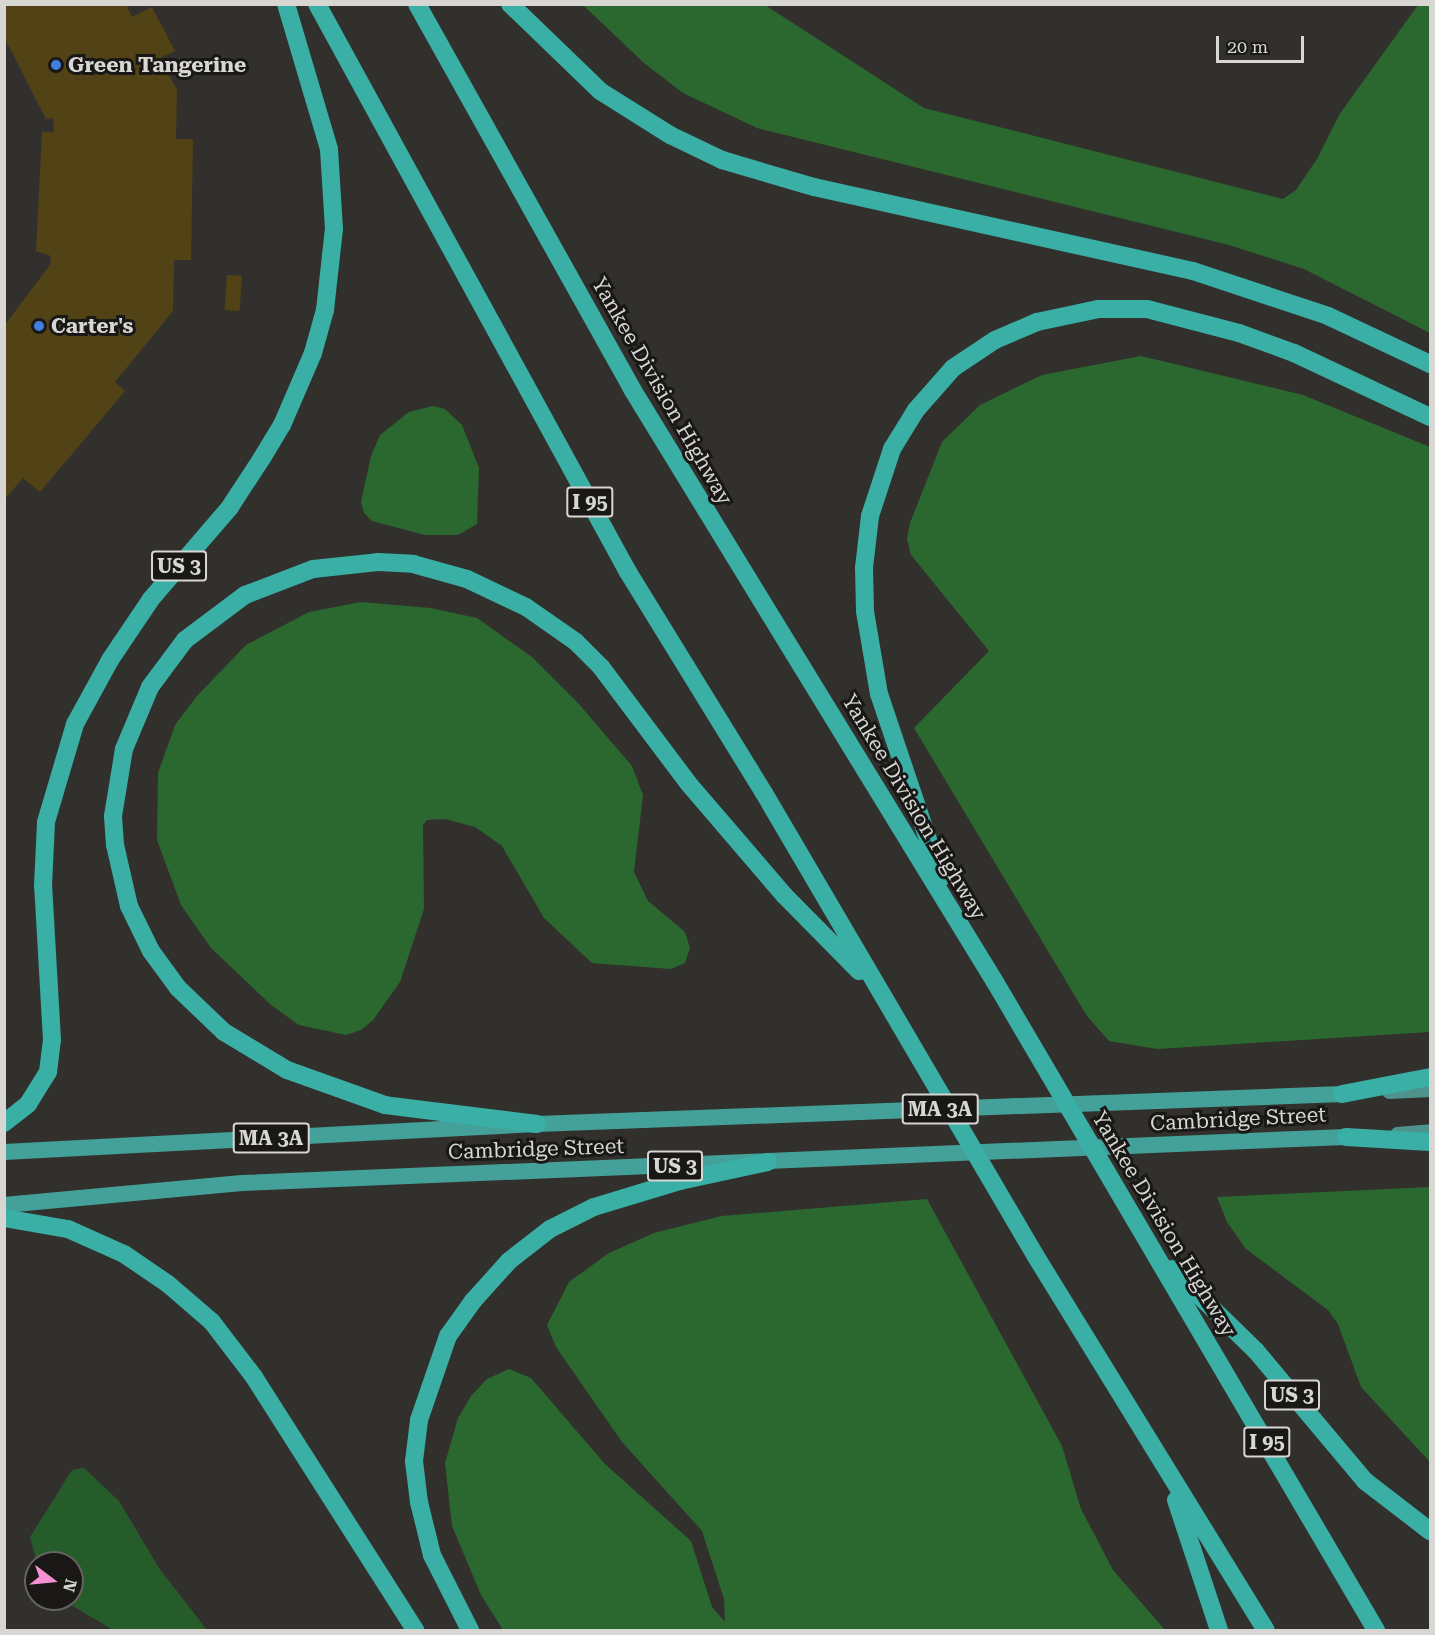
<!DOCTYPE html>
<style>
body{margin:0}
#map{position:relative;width:1435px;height:1635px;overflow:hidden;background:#32302c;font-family:"Roboto Serif",serif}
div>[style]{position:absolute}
.green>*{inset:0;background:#265c29}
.forest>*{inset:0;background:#2b682f}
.building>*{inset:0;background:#524316;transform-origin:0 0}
.primary>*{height:15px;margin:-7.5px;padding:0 7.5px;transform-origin:7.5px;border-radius:7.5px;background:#4e938c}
.trunk>*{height:16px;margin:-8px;padding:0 8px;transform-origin:8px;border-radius:8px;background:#44a199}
.motorway>*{height:18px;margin:-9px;padding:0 9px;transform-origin:9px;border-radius:9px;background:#3aafa6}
.dots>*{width:16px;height:16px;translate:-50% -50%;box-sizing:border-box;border:3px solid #191816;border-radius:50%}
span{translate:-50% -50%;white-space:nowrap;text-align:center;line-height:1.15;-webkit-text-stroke:6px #191816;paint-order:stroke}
.shield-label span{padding:2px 4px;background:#191816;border:2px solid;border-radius:4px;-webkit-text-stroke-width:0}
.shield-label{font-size:20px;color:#d7d6d3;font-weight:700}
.poi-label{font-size:21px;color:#d7d6d3;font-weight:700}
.left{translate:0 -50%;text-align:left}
.street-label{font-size:21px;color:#d7d6d3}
.frame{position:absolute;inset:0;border:6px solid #d7d6d3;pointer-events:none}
.north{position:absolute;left:24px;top:1551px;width:60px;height:60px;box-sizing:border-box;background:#191816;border:2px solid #656462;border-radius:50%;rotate:106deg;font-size:16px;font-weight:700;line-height:24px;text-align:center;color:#d7d6d3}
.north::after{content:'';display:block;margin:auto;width:21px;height:27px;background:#f591d2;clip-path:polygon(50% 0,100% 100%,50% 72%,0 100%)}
.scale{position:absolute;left:1216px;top:36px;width:88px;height:27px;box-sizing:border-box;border:3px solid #d7d6d3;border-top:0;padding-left:8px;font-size:18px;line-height:21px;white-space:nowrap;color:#d7d6d3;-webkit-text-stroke:4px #191816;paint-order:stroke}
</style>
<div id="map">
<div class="green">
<div style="clip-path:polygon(84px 1468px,119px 1501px,159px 1568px,207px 1630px,113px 1630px,61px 1599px,72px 1599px,72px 1563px,37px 1563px,30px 1537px,72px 1470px)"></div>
</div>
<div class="forest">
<div style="clip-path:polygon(583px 5px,765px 5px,924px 108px,1283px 199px,1296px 190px,1317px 159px,1339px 115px,1418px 5px,1430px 5px,1430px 333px,1304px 269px,1229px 245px,757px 128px,683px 93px,644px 63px)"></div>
<div style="clip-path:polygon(1141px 356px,1303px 395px,1430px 447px,1430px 1032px,1157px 1049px,1109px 1041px,1087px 1016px,914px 728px,989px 651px,911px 555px,907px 539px,910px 523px,942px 442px,980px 405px,1042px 375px)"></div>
<div style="clip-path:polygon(433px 406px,445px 409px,462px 425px,479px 468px,477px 524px,458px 535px,425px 535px,372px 521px,364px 513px,361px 502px,371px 456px,380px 435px,409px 412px)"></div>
<div style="clip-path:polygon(361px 602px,430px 608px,477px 618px,532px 657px,578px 703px,632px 766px,643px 795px,634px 872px,648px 901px,685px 932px,690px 948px,685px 963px,671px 969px,592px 963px,544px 918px,502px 846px,475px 827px,445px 819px,427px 820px,423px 825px,424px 909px,400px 982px,373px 1020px,361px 1030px,346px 1035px,299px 1025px,271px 1005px,211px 948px,181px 905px,157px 840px,158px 773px,175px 725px,197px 696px,246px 645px,309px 612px)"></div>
<div style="clip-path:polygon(1430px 1187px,1430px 1462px,1361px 1387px,1338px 1324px,1328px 1310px,1246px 1249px,1227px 1222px,1217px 1197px)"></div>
<div style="clip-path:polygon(927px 1199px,1062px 1446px,1081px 1509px,1113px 1570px,1165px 1630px,503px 1630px,481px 1595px,452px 1526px,445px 1463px,458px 1418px,471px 1396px,487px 1379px,509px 1369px,531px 1378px,605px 1464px,691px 1541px,712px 1607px,725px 1622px,724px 1599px,702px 1531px,622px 1442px,556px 1347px,547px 1325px,569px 1282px,609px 1253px,654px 1233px,722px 1216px)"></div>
</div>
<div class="building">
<div style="clip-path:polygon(4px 4px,126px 4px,132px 17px,152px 7px,175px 51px,160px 58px,177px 90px,176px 139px,193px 139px,191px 260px,174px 260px,173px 311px,115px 382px,125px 391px,40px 492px,23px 478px,4px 500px,4px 326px,50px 265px,51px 256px,36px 251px,42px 132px,54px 132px,53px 118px,46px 119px,4px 37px)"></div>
<div style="left:227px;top:275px;width:15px;height:35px;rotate:4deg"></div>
</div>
<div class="primary">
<div style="left:1389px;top:1091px;width:41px;rotate:-2.8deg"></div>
<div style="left:1397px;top:1134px;width:33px;rotate:-5deg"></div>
</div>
<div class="trunk">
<div style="left:4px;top:1152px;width:534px;rotate:-3.01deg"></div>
<div style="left:537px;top:1124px;width:806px;rotate:-2.13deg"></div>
<div style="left:4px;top:1205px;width:239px;rotate:-5.3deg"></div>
<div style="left:242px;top:1183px;width:1105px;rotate:-2.39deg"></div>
</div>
<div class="motorway">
<div style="left:317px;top:4px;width:648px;rotate:61.3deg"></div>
<div style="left:628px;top:572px;width:259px;rotate:58.4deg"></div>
<div style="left:764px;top:793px;width:536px;rotate:59.6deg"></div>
<div style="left:1035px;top:1255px;width:440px;rotate:58.4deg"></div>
<div style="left:417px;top:4px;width:441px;rotate:60.8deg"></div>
<div style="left:632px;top:389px;width:695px;rotate:58.53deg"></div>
<div style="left:995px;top:982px;width:752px;rotate:59.55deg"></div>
<div style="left:510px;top:4px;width:125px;rotate:44deg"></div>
<div style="left:600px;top:91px;width:83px;rotate:32.2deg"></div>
<div style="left:670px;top:135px;width:58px;rotate:25.7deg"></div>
<div style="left:722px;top:160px;width:96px;rotate:16.4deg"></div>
<div style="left:814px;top:187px;width:388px;rotate:12.5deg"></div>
<div style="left:1193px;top:271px;width:142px;rotate:18.4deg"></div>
<div style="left:1328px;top:316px;width:113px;rotate:25.2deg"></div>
<div style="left:941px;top:878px;width:194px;rotate:-108.6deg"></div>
<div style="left:879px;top:694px;width:84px;rotate:-99.6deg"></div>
<div style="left:865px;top:611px;width:43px;rotate:-91.3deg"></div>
<div style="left:864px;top:568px;width:52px;rotate:-83.4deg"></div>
<div style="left:870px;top:516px;width:71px;rotate:-71.8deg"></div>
<div style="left:892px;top:449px;width:46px;rotate:-58.4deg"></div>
<div style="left:916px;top:410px;width:56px;rotate:-48.6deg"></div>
<div style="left:953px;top:368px;width:50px;rotate:-33.7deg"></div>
<div style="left:995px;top:340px;width:46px;rotate:-23.2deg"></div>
<div style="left:1037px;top:322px;width:62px;rotate:-12deg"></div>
<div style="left:1098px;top:309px;width:49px"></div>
<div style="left:1147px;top:309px;width:95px;rotate:14.6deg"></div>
<div style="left:1239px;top:333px;width:59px;rotate:20deg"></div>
<div style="left:1294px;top:353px;width:150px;rotate:25.2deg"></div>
<div style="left:1342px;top:1094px;width:90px;rotate:-10.9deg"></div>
<div style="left:4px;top:1123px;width:31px;rotate:-38deg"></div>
<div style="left:28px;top:1104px;width:38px;rotate:-58deg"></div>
<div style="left:48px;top:1072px;width:32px;rotate:-83deg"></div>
<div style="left:52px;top:1040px;width:154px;rotate:-93.3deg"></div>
<div style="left:43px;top:886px;width:64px;rotate:-87.3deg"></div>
<div style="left:46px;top:822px;width:102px;rotate:-73.5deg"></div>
<div style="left:75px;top:724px;width:73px;rotate:-61.3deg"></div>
<div style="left:110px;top:660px;width:73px;rotate:-56.1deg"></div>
<div style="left:151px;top:599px;width:121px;rotate:-49.3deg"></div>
<div style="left:230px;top:507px;width:59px;rotate:-56.9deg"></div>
<div style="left:262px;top:458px;width:39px;rotate:-59deg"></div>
<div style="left:282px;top:425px;width:78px;rotate:-66.7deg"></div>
<div style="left:313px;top:353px;width:45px;rotate:-74.4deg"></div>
<div style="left:325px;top:310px;width:81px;rotate:-83.7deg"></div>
<div style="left:334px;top:229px;width:80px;rotate:-93.6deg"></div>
<div style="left:329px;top:149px;width:151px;rotate:-106.5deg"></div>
<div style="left:537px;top:1124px;width:153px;rotate:-172.9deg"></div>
<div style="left:385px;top:1105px;width:104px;rotate:-160.3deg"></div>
<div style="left:287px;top:1070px;width:74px;rotate:-148.9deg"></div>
<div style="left:224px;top:1032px;width:64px;rotate:-136.3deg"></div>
<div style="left:178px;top:988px;width:46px;rotate:-126.1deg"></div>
<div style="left:151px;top:951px;width:50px;rotate:-116.1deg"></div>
<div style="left:129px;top:906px;width:63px;rotate:-102.9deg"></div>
<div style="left:115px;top:845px;width:29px;rotate:-94deg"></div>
<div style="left:113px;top:816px;width:68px;rotate:-80.7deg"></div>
<div style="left:124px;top:749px;width:67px;rotate:-67.2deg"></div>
<div style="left:150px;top:687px;width:59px;rotate:-53.3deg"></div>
<div style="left:185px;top:640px;width:75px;rotate:-36.9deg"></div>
<div style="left:245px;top:595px;width:73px;rotate:-20.9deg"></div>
<div style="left:313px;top:569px;width:65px;rotate:-6.1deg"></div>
<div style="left:378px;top:562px;width:35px;rotate:3deg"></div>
<div style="left:413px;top:564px;width:56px;rotate:15.5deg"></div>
<div style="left:467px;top:579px;width:65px;rotate:25.4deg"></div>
<div style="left:526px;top:607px;width:61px;rotate:35deg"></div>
<div style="left:576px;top:642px;width:35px;rotate:45deg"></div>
<div style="left:601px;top:667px;width:145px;rotate:53.1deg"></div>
<div style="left:688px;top:783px;width:148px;rotate:49.4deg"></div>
<div style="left:784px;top:895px;width:107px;rotate:45.4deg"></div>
<div style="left:1346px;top:1137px;width:84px;rotate:3.4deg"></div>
<div style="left:4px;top:1218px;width:65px;rotate:9.8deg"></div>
<div style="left:68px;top:1229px;width:61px;rotate:24.1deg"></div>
<div style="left:124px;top:1254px;width:53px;rotate:34.3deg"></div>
<div style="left:168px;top:1284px;width:58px;rotate:40.8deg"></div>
<div style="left:212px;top:1322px;width:69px;rotate:52.6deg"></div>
<div style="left:254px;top:1377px;width:300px;rotate:57.5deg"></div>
<div style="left:1172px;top:1269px;width:117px;rotate:44.3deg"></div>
<div style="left:1256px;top:1351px;width:170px;rotate:50deg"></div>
<div style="left:1365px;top:1481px;width:82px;rotate:37.6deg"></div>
<div style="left:1176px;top:1500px;width:137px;rotate:71.7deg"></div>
<div style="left:470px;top:1630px;width:84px;rotate:-116.9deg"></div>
<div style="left:432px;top:1555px;width:55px;rotate:-103.8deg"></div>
<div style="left:419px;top:1502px;width:41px;rotate:-97deg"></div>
<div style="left:414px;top:1461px;width:41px;rotate:-83deg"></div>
<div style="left:419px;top:1420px;width:89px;rotate:-71deg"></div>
<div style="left:448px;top:1336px;width:43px;rotate:-54.5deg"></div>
<div style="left:473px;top:1301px;width:54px;rotate:-48deg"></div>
<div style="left:509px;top:1261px;width:52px;rotate:-38deg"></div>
<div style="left:550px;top:1229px;width:49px;rotate:-26.6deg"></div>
<div style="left:594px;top:1207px;width:90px;rotate:-16.8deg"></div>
<div style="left:680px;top:1181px;width:90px;rotate:-12.2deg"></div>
</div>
<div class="dots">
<div style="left:56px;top:65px;background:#3f7fe0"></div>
<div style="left:39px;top:326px;background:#3f7fe0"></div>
</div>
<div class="shield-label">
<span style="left:590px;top:502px">I 95</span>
<span style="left:179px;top:566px">US 3</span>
<span style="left:940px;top:1109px">MA 3A</span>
<span style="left:271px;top:1138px">MA 3A</span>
<span style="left:675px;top:1166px">US 3</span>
<span style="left:1292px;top:1395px">US 3</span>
<span style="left:1267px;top:1442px">I 95</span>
</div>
<div class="poi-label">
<span class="left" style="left:68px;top:65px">Green Tangerine</span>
<span class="left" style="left:51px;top:326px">Carter's</span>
</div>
<div class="street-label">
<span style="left:662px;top:391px;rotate:60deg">Yankee Division Highway</span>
<span style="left:914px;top:807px;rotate:59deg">Yankee Division Highway</span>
<span style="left:1238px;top:1119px;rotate:-3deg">Cambridge Street</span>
<span style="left:536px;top:1149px;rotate:-2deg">Cambridge Street</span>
<span style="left:1164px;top:1224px;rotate:59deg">Yankee Division Highway</span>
</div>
<div class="frame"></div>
<div class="north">N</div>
<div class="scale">20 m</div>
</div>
